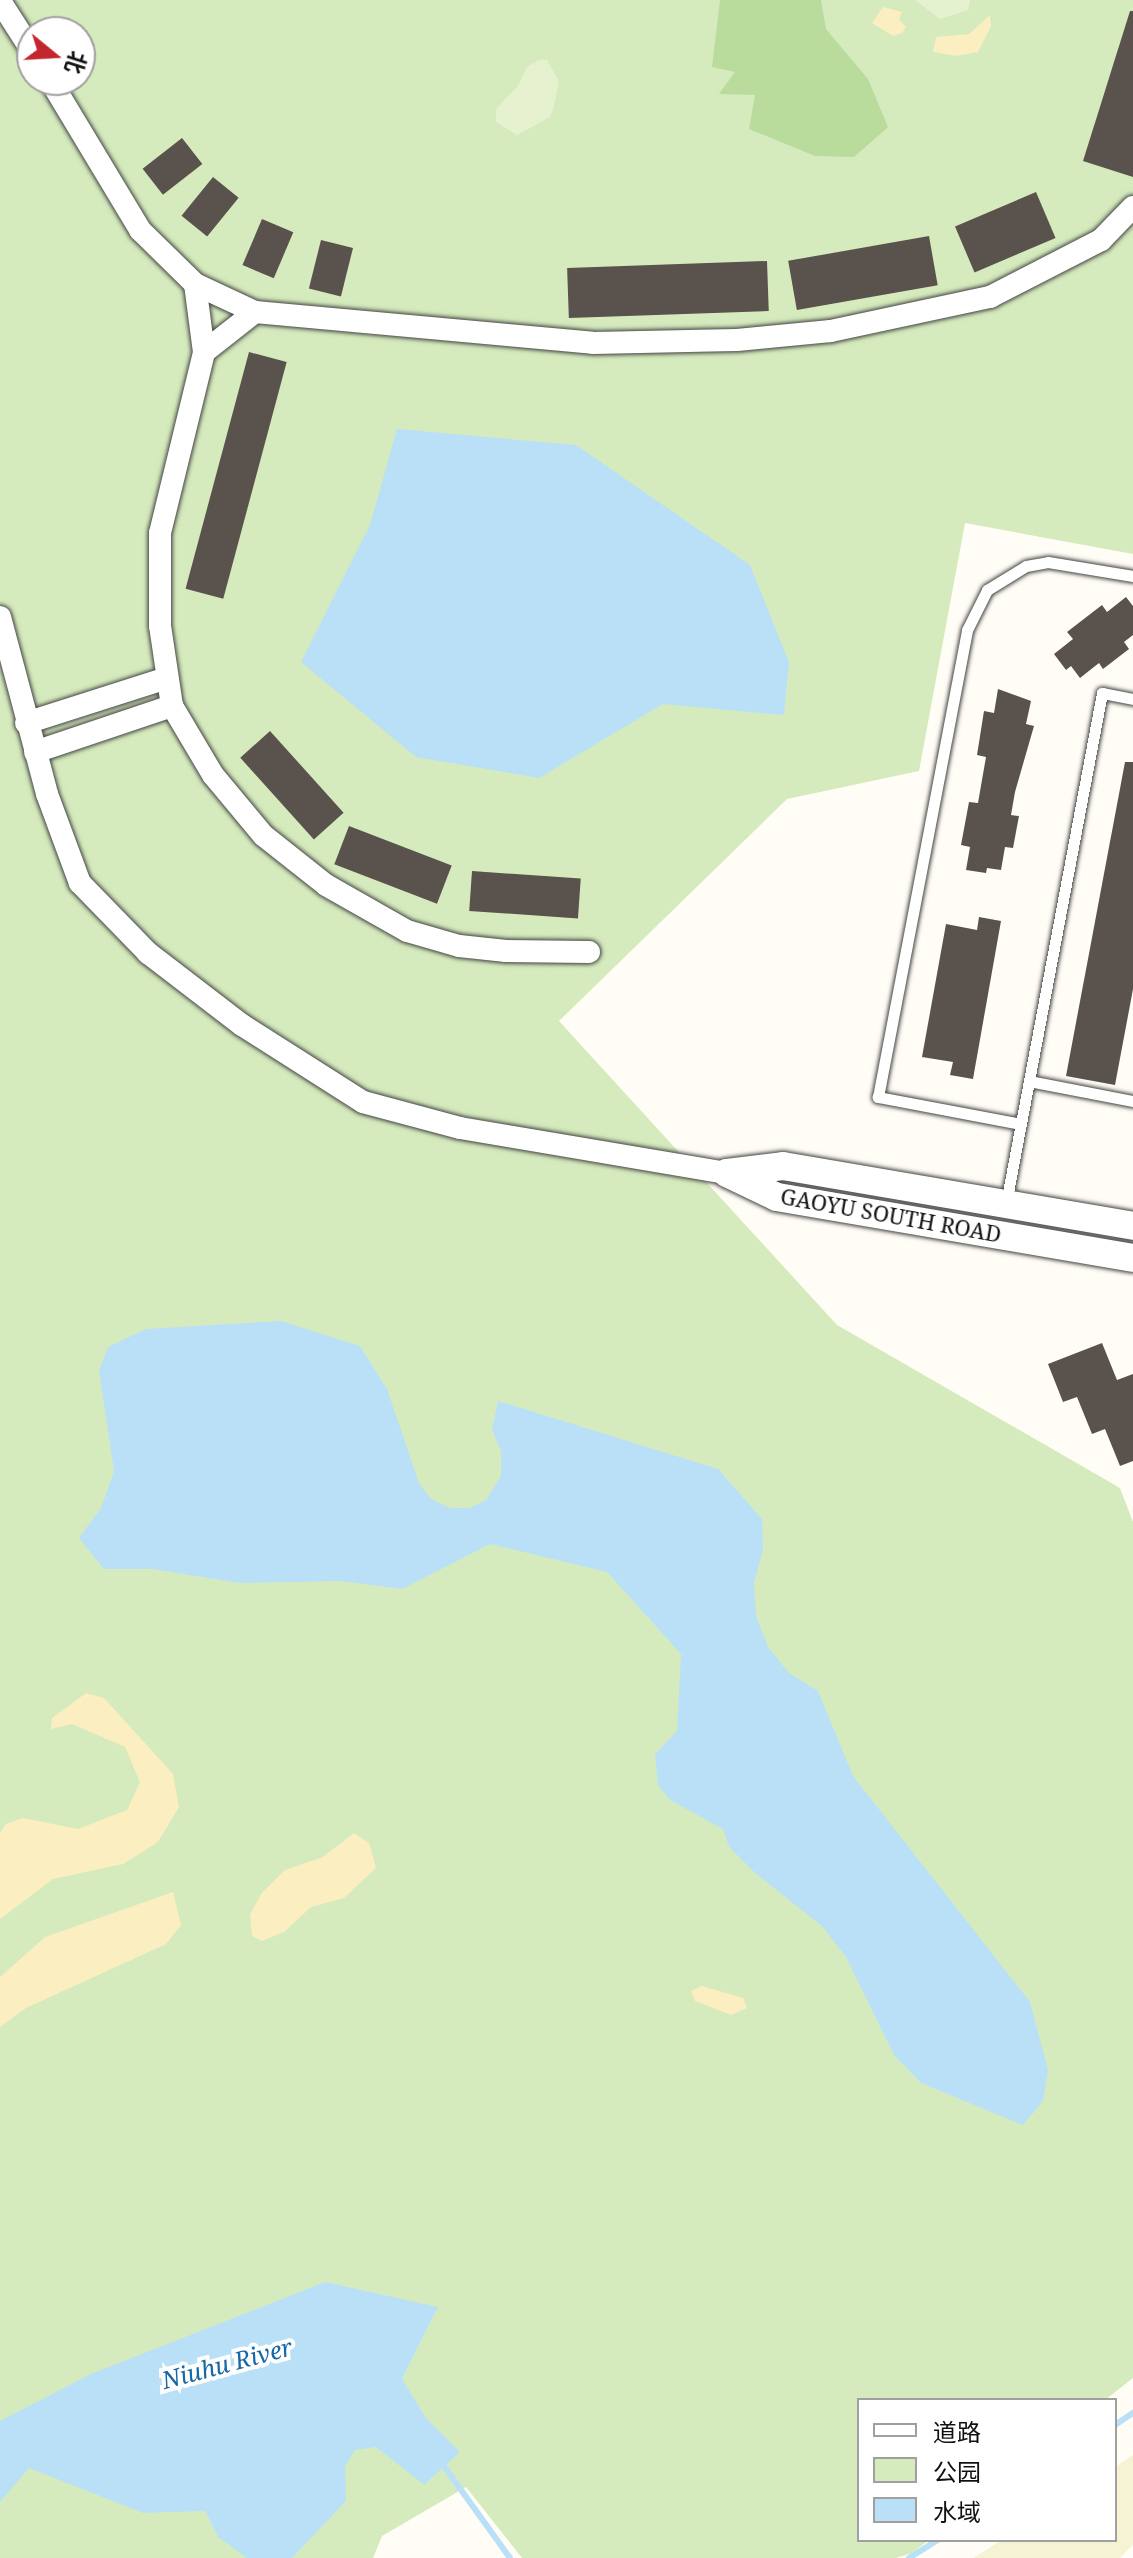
<!DOCTYPE html>
<meta charset="utf-8">
<style>
body{margin:0}
#map{position:relative;width:1133px;height:2558px;overflow:hidden;background:#fffdf5;font-family:"Noto Serif","Noto Sans SC",serif}
div>[style]{position:absolute}
.farmland>*{inset:0;background:#f6f3d4}
.green>*{inset:0;background:#d5ebbd}
.forest>*{inset:0;background:#b9dc9c}
.sand>*{inset:0;background:#fbeec1}
.pitch>*{inset:0;background:#e6f2cf}
.water>*{inset:0;background:#b9e0f7}
.stream>*{height:6px;margin:-3px;padding:0 3px;transform-origin:3px;border-radius:3px;background:#b9e0f7}
.building>*{inset:0;background:#5a524d;transform-origin:0 0}
.roads{filter:drop-shadow(0 0 2px #444) drop-shadow(0 0 2px #444)}
.service>*{height:11px;margin:-5.5px;padding:0 5.5px;transform-origin:5.5px;border-radius:5.5px;background:#fff}
.minor>*{height:22px;margin:-11px;padding:0 11px;transform-origin:11px;border-radius:11px;background:#fff}
.tertiary>*{height:28px;margin:-14px;padding:0 14px;transform-origin:14px;border-radius:14px;background:#fff}
span{translate:-50% -50%;white-space:nowrap;text-align:center;line-height:1.15;-webkit-text-stroke:8px #fff;paint-order:stroke}
.street-label{font-size:22px;color:#111}
.water-label{font-size:24px;color:#1768a6;font-style:italic}
.legend{position:absolute;left:857px;top:2398px;width:260px;height:144px;box-sizing:border-box;background:#fff;border:2px solid #a0a0a0;margin:0;padding:10px 14px;list-style:none;font-size:24px;color:#111}
.legend li{display:flex;align-items:center;gap:16px;height:40px}
.legend b{width:40px;border:2px solid #a0a0a0}
.north{position:absolute;left:16px;top:16px;width:80px;height:80px;box-sizing:border-box;background:#fff;border:2px solid #a0a0a0;border-radius:50%;rotate:108deg;font-size:22px;font-weight:700;line-height:32px;text-align:center;color:#111}
.north::after{content:'';display:block;margin:auto;width:28px;height:36px;background:#c4262e;clip-path:polygon(50% 0,100% 100%,50% 72%,0 100%)}
</style>
<div id="map">
<div class="farmland">
<div style="clip-path:polygon(1133px 2455px,1133px 2544px,1120px 2558px,973px 2558px,1002px 2540px,1115px 2540px,1115px 2467px)"></div>
</div>
<div class="green">
<div style="clip-path:polygon(evenodd,0 0,1133px 0,1133px 554px,965px 523px,919px 771px,787px 799px,559px 1021px,837px 1325px,1120px 1488px,1133px 1522px,1133px 2378px,1105px 2400px,859px 2400px,859px 2540px,929px 2540px,912px 2553px,896px 2558px,522px 2558px,466px 2487px,382px 2536px,373px 2558px,0 2558px,0 0,32px 32px,80px 32px,80px 80px,32px 80px,32px 32px)"></div>
</div>
<div class="forest">
<div style="clip-path:polygon(720px 0,821px 0,826px 29px,868px 79px,888px 127px,854px 157px,815px 156px,749px 129px,755px 95px,719px 94px,735px 72px,712px 67px)"></div>
</div>
<div class="sand">
<div style="clip-path:polygon(883px 7px,902px 12px,899px 19px,906px 27px,902px 33px,893px 36px,872px 23px)"></div>
<div style="clip-path:polygon(990px 15px,991px 26px,978px 52px,957px 56px,933px 52px,936px 37px,969px 34px)"></div>
<div style="clip-path:polygon(86px 1693px,104px 1698px,173px 1774px,179px 1807px,158px 1842px,123px 1864px,53px 1879px,0 1919px,0 1833px,6px 1824px,23px 1818px,78px 1829px,127px 1810px,140px 1782px,125px 1747px,72px 1724px,51px 1729px,52px 1718px)"></div>
<div style="clip-path:polygon(354px 1833px,369px 1843px,376px 1868px,344px 1898px,311px 1907px,284px 1932px,262px 1941px,252px 1936px,250px 1915px,261px 1894px,285px 1870px,323px 1857px)"></div>
<div style="clip-path:polygon(173px 1892px,181px 1925px,166px 1944px,26px 2008px,0 2027px,0 1977px,45px 1937px)"></div>
<div style="clip-path:polygon(702px 1986px,743px 1998px,747px 2008px,731px 2015px,695px 2001px,691px 1991px)"></div>
</div>
<div class="pitch">
<div style="clip-path:polygon(915px 0,970px 0,968px 10px,940px 19px)"></div>
<div style="clip-path:polygon(539px 60px,547px 60px,559px 82px,553px 110px,550px 117px,517px 135px,496px 122px,496px 109px,518px 86px,527px 67px)"></div>
</div>
<div class="water">
<div style="clip-path:polygon(397px 429px,576px 445px,750px 565px,789px 662px,784px 715px,663px 704px,539px 778px,416px 757px,301px 662px,370px 525px)"></div>
<div style="clip-path:polygon(281px 1321px,360px 1346px,387px 1389px,419px 1483px,431px 1499px,450px 1508px,470px 1508px,486px 1500px,501px 1476px,501px 1451px,492px 1430px,498px 1401px,718px 1469px,762px 1519px,763px 1550px,754px 1583px,756px 1616px,768px 1647px,789px 1673px,818px 1691px,853px 1776px,1030px 2002px,1048px 2070px,1043px 2101px,1023px 2125px,921px 2083px,894px 2055px,846px 1957px,822px 1926px,755px 1873px,729px 1847px,723px 1829px,670px 1800px,658px 1785px,655px 1754px,677px 1731px,681px 1654px,607px 1572px,490px 1544px,402px 1589px,342px 1581px,239px 1583px,153px 1569px,104px 1569px,79px 1538px,101px 1508px,114px 1471px,99px 1371px,108px 1347px,146px 1329px)"></div>
<div style="clip-path:polygon(325px 2282px,438px 2307px,402px 2379px,426px 2418px,460px 2452px,424px 2485px,376px 2447px,355px 2450px,345px 2466px,346px 2501px,292px 2558px,247px 2558px,218px 2537px,205px 2511px,143px 2513px,29px 2468px,0 2502px,0 2421px,91px 2374px)"></div>
</div>
<div class="stream">
<div style="left:1115px;top:2425px;width:22px;rotate:-34deg"></div>
<div style="left:441px;top:2462px;width:118px;rotate:54.3deg"></div>
<div style="left:909px;top:2558px;width:34px;rotate:-32deg"></div>
</div>
<div class="building">
<div style="clip-path:polygon(1130px 11px,1133px 11px,1133px 177px,1083px 161px)"></div>
<div style="left:182px;top:138px;width:33px;height:50px;rotate:52deg"></div>
<div style="left:213px;top:177px;width:33px;height:50px;rotate:39deg"></div>
<div style="left:1036px;top:192px;width:50px;height:88px;rotate:67deg"></div>
<div style="left:262px;top:219px;width:34px;height:50px;rotate:23deg"></div>
<div style="left:929px;top:236px;width:50px;height:143px;rotate:80deg"></div>
<div style="left:321px;top:240px;width:33px;height:50px;rotate:14deg"></div>
<div style="left:767px;top:261px;width:50px;height:200px;rotate:88deg"></div>
<div style="left:249px;top:352px;width:39px;height:245px;rotate:15deg"></div>
<div style="clip-path:polygon(1126px 597px,1133px 606px,1133px 635px,1124px 642px,1129px 649px,1103px 669px,1099px 663px,1080px 678px,1071px 666px,1066px 670px,1054px 654px,1073px 639px,1067px 632px,1102px 605px,1107px 612px)"></div>
<div style="clip-path:polygon(998px 689px,1031px 701px,1026px 724px,1034px 726px,1015px 792px,1011px 815px,1019px 816px,1013px 848px,1005px 847px,1001px 870px,987px 868px,986px 873px,966px 870px,970px 847px,961px 845px,969px 802px,978px 803px,986px 757px,977px 755px,984px 711px,994px 713px)"></div>
<div style="left:270px;top:731px;width:110px;height:40px;rotate:48deg"></div>
<div style="clip-path:polygon(1125px 762px,1133px 762px,1133px 989px,1115px 1085px,1066px 1076px)"></div>
<div style="left:349px;top:826px;width:110px;height:41px;rotate:21deg"></div>
<div style="left:472px;top:871px;width:109px;height:40px;rotate:4deg"></div>
<div style="clip-path:polygon(979px 917px,1001px 921px,973px 1079px,950px 1075px,953px 1062px,922px 1057px,946px 924px,977px 930px)"></div>
<div style="clip-path:polygon(1102px 1343px,1117px 1380px,1133px 1374px,1133px 1461px,1120px 1466px,1105px 1429px,1092px 1434px,1077px 1397px,1063px 1402px,1048px 1364px)"></div>
</div>
<div class="roads">
<div class="service">
<div style="left:1029px;top:1081px;width:106px;rotate:10.9deg"></div>
<div style="left:1021px;top:1124px;width:146px;rotate:-169.3deg"></div>
<div style="left:878px;top:1097px;width:475px;rotate:-79.2deg"></div>
<div style="left:967px;top:630px;width:45px;rotate:-63.4deg"></div>
<div style="left:987px;top:590px;width:46px;rotate:-31.6deg"></div>
<div style="left:1026px;top:566px;width:22px;rotate:-10deg"></div>
<div style="left:1048px;top:562px;width:86px;rotate:9.4deg"></div>
<div style="left:1006px;top:1203px;width:519px;rotate:-79.34deg"></div>
<div style="left:1102px;top:693px;width:32px;rotate:11deg"></div>
</div>
<div class="minor">
<div style="left:0;top:1px;width:59px;rotate:57.4deg"></div>
<div style="left:50px;top:80px;width:175px;rotate:59deg"></div>
<div style="left:140px;top:230px;width:77px;rotate:44.5deg"></div>
<div style="left:195px;top:284px;width:66px;rotate:25deg"></div>
<div style="left:195px;top:284px;width:69px;rotate:82.5deg"></div>
<div style="left:0;top:617px;width:183px;rotate:75.1deg"></div>
<div style="left:47px;top:794px;width:95px;rotate:69.7deg"></div>
<div style="left:80px;top:883px;width:98px;rotate:45.8deg"></div>
<div style="left:148px;top:953px;width:118px;rotate:37.5deg"></div>
<div style="left:242px;top:1025px;width:143px;rotate:32.5deg"></div>
<div style="left:363px;top:1102px;width:100px;rotate:15deg"></div>
<div style="left:460px;top:1128px;width:271px;rotate:9.6deg"></div>
<div style="left:26px;top:723px;width:148px;rotate:-17.7deg"></div>
<div style="left:35px;top:752px;width:145px;rotate:-18.6deg"></div>
<div style="left:589px;top:952px;width:83px;rotate:-179.3deg"></div>
<div style="left:506px;top:951px;width:47px;rotate:-173.9deg"></div>
<div style="left:459px;top:946px;width:54px;rotate:-163.9deg"></div>
<div style="left:407px;top:931px;width:93px;rotate:-150.4deg"></div>
<div style="left:326px;top:885px;width:80px;rotate:-141.6deg"></div>
<div style="left:263px;top:835px;width:78px;rotate:-129.8deg"></div>
<div style="left:213px;top:775px;width:80px;rotate:-120.7deg"></div>
<div style="left:172px;top:706px;width:81px;rotate:-98.5deg"></div>
<div style="left:160px;top:626px;width:93px;rotate:-90deg"></div>
<div style="left:160px;top:533px;width:186px;rotate:-76.3deg"></div>
<div style="left:204px;top:352px;width:65px;rotate:-38.1deg"></div>
<div style="left:255px;top:312px;width:339px;rotate:5.2deg"></div>
<div style="left:593px;top:343px;width:144px;rotate:-1.2deg"></div>
<div style="left:737px;top:340px;width:94px;rotate:-5.5deg"></div>
<div style="left:831px;top:331px;width:163px;rotate:-12.1deg"></div>
<div style="left:990px;top:297px;width:125px;rotate:-27.2deg"></div>
<div style="left:1101px;top:240px;width:46px;rotate:-45.9deg"></div>
</div>
<div class="tertiary">
<div style="left:727px;top:1173px;width:55px;rotate:25.6deg"></div>
<div style="left:777px;top:1197px;width:361px;rotate:9.7deg"></div>
<div style="left:727px;top:1173px;width:56px;rotate:-7.1deg"></div>
<div style="left:783px;top:1166px;width:355px;rotate:9.7deg"></div>
</div>
</div>
<div class="street-label">
<span style="left:891px;top:1215px;rotate:10deg">GAOYU SOUTH ROAD</span>
</div>
<div class="water-label">
<span style="left:227px;top:2363px;rotate:-15deg">Niuhu River</span>
</div>
<ul class="legend">
<li><b style="height:10px;background:#fff"></b>道路</li>
<li><b style="height:22px;background:#d5ebbd"></b>公园</li>
<li><b style="height:22px;background:#b9e0f7"></b>水域</li>
</ul>
<div class="north">北</div>
</div>
